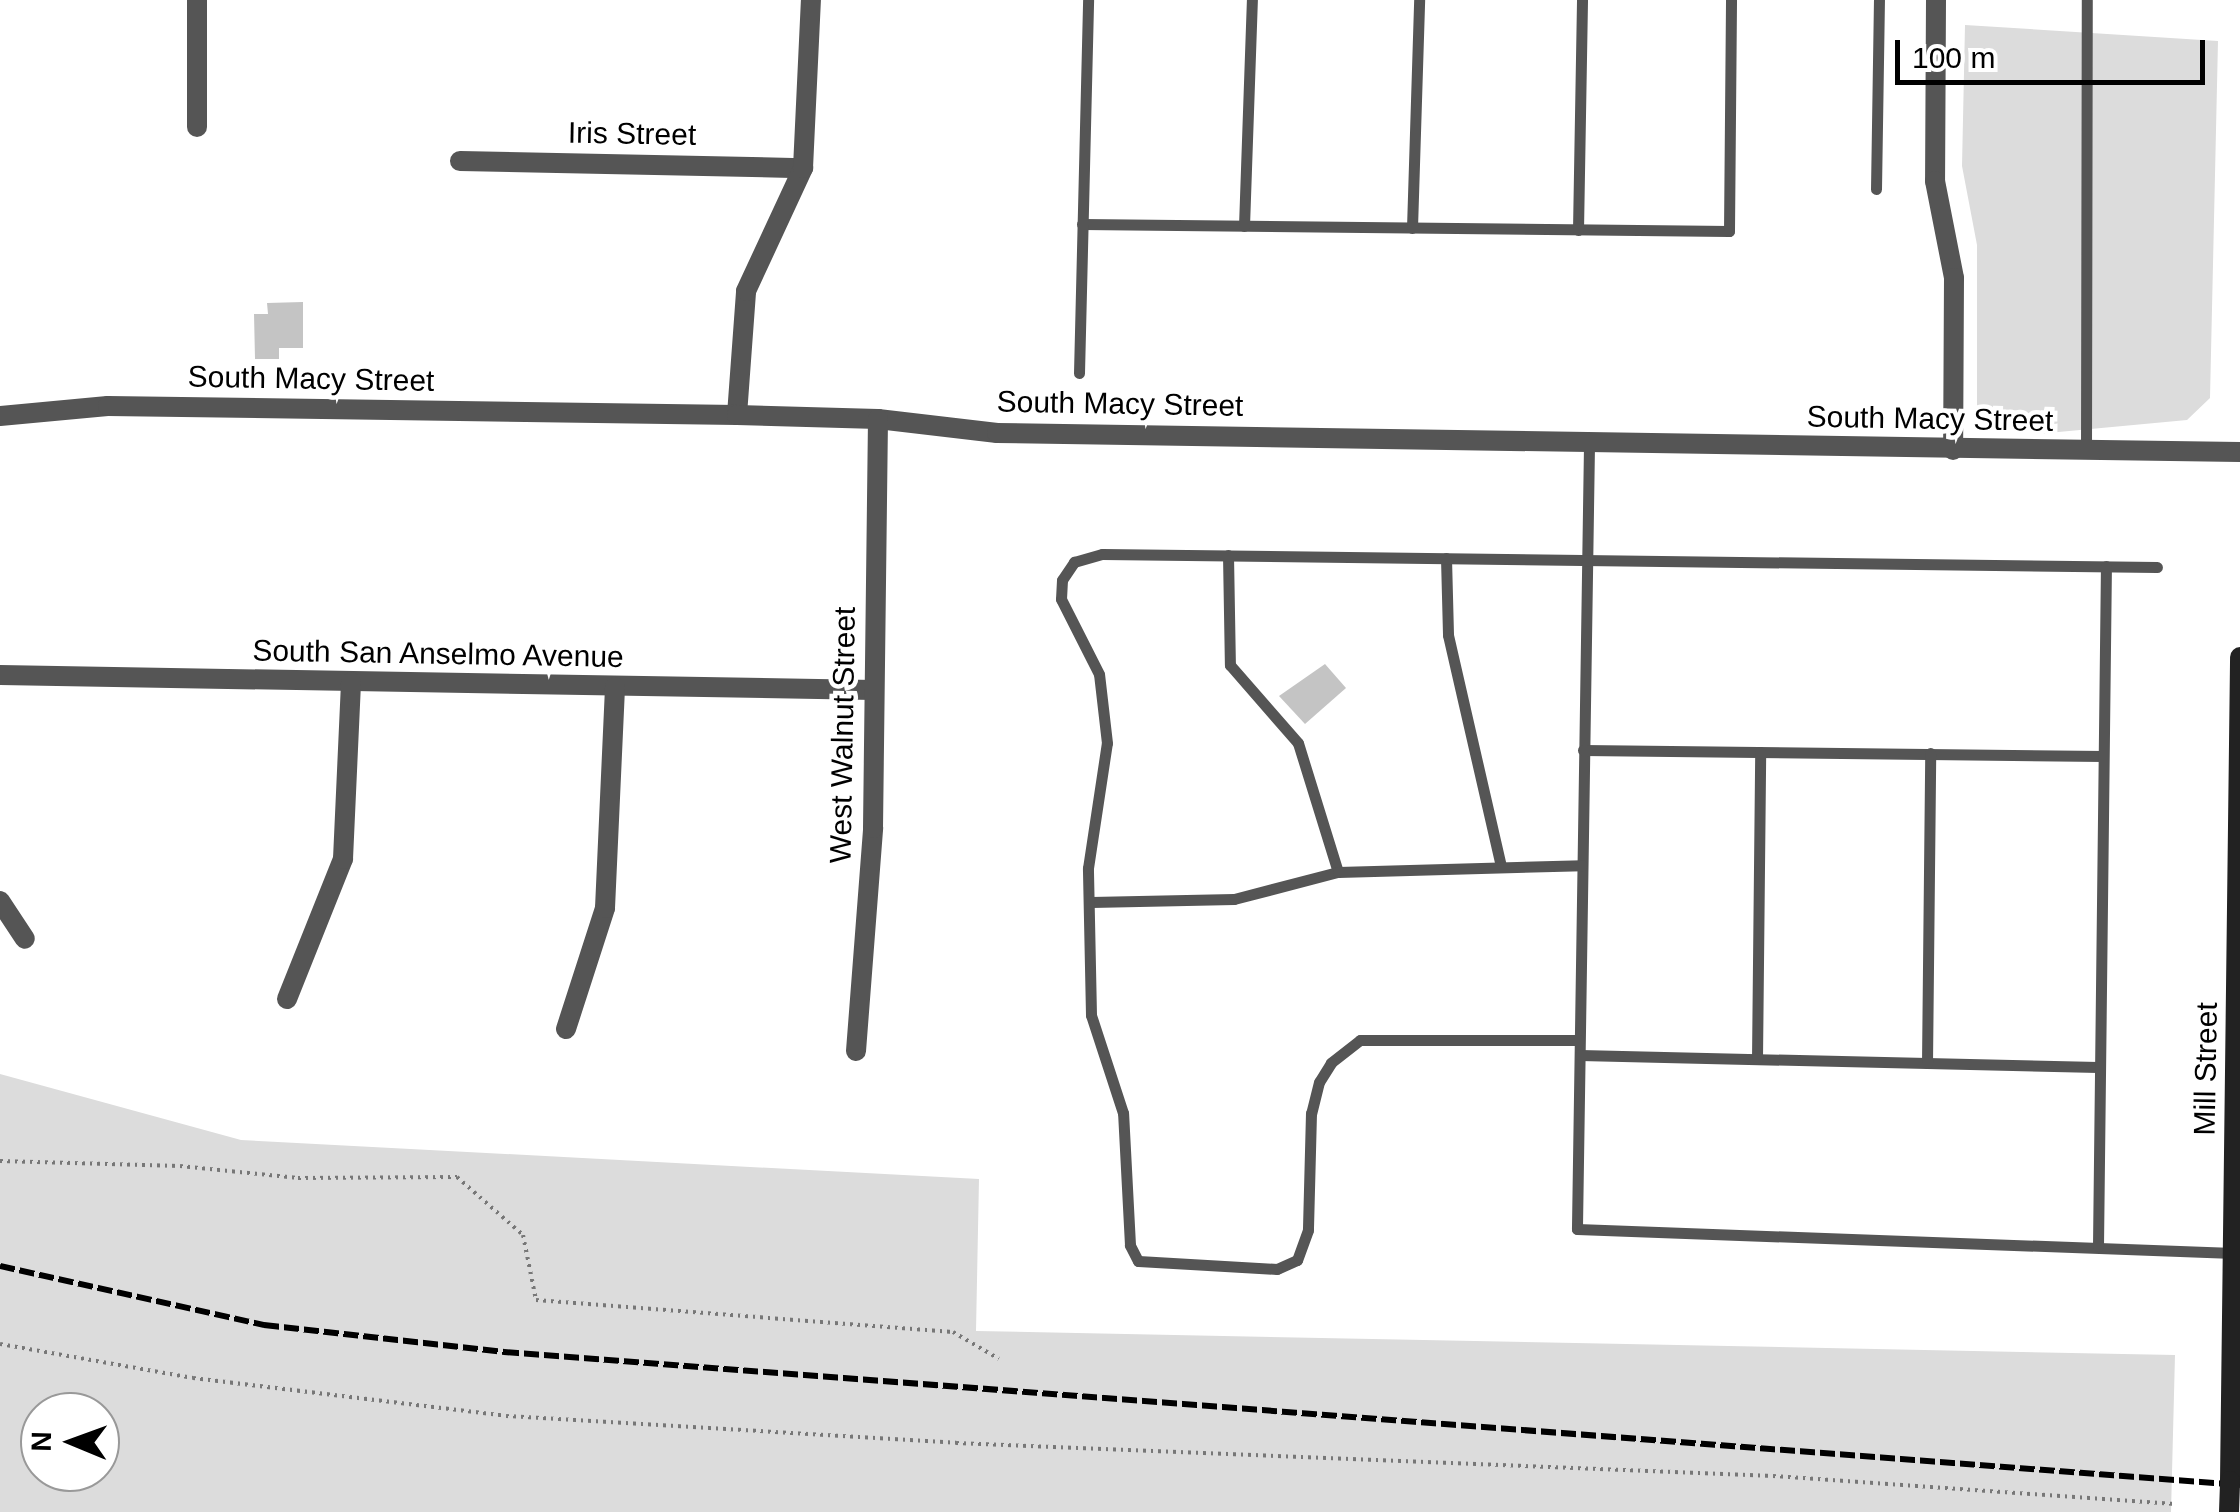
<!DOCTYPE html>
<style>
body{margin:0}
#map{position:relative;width:2240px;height:1512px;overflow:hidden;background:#fff;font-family:Helvetica,sans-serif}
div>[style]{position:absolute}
.green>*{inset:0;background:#dcdcdc}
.building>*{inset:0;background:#c4c4c4}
.path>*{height:4px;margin-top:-2px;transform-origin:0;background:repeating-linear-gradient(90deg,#777 0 2.5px,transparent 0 7.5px)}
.lane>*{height:11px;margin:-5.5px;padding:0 5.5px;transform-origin:5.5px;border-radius:5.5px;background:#555}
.street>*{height:20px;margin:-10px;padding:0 10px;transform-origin:10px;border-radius:10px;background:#555}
.secondary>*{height:20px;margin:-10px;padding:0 10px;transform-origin:10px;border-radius:10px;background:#222}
.rail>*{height:6px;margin-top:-3px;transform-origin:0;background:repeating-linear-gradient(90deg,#000 0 15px,transparent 0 20px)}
.secondary-bridge>*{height:20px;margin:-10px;padding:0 10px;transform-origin:10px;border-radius:10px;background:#222}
span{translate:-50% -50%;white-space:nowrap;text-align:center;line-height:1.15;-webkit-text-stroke:9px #fff;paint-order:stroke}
.street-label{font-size:30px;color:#000}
.north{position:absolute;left:20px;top:1392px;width:100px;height:100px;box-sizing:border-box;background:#fff;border:2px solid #999;border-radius:50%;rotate:271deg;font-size:28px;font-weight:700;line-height:40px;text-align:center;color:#000}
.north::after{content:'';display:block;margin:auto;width:35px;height:45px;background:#000;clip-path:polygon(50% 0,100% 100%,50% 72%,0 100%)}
.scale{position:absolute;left:1895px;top:40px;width:310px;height:45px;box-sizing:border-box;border:5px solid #000;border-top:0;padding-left:12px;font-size:30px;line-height:35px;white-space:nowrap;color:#000;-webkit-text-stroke:8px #fff;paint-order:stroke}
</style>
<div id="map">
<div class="green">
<div style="clip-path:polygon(1965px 25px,2218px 41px,2210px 398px,2187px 420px,2037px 434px,1992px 423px,1977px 405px,1977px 245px,1962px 166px)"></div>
<div style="clip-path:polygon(evenodd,0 1074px,241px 1140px,979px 1179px,976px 1331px,2175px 1355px,2171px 1512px,0 1512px,0 1074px,100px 1412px,100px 1472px,40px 1472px,40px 1412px,100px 1412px)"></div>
</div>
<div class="building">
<div style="clip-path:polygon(303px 302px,303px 348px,279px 348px,279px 359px,255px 359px,254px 314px,268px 314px,267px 303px)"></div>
<div style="clip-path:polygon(1325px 664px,1346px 688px,1305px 724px,1279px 696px)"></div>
</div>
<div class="path">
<div style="left:0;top:1161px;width:180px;rotate:1.6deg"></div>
<div style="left:180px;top:1166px;width:119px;rotate:5.8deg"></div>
<div style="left:298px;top:1178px;width:159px;rotate:-0.4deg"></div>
<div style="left:457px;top:1177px;width:88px;rotate:41.3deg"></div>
<div style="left:523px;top:1235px;width:66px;rotate:78.7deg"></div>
<div style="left:536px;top:1300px;width:418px;rotate:4.4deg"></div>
<div style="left:953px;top:1332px;width:53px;rotate:30.4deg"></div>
<div style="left:0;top:1344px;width:196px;rotate:10deg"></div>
<div style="left:193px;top:1378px;width:315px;rotate:6.9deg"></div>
<div style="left:506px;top:1416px;width:451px;rotate:3.4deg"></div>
<div style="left:956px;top:1443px;width:818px;rotate:2.31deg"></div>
<div style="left:1773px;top:1476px;width:403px;rotate:4deg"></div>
</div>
<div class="lane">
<div style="left:1876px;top:189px;width:189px;rotate:-89.1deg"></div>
<div style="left:1082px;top:224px;width:647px;rotate:0.62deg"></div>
<div style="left:1729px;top:231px;width:231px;rotate:-89.5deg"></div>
<div style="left:1244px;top:226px;width:226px;rotate:-88deg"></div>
<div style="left:1412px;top:228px;width:228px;rotate:-88.2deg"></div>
<div style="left:1578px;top:230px;width:230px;rotate:-89deg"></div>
<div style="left:1079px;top:373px;width:373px;rotate:-88.6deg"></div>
<div style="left:1589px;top:445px;width:784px;rotate:90.88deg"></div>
<div style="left:1577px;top:1229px;width:657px;rotate:2.09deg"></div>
<div style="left:2086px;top:451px;width:451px;rotate:-89.9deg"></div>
<div style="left:1228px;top:555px;width:110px;rotate:89deg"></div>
<div style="left:1230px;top:665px;width:103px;rotate:48.9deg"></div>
<div style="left:1298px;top:743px;width:135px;rotate:72.8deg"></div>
<div style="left:1446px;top:558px;width:77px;rotate:88.5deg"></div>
<div style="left:1448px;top:635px;width:237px;rotate:77.1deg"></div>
<div style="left:1583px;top:750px;width:520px;rotate:0.66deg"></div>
<div style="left:1091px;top:902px;width:143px;rotate:-1.2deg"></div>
<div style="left:1234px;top:899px;width:107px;rotate:-14.6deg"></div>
<div style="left:1338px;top:872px;width:244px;rotate:-1.6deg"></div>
<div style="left:1579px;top:1040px;width:219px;rotate:180deg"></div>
<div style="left:1360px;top:1040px;width:37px;rotate:142deg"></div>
<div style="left:1331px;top:1063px;width:22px;rotate:122deg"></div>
<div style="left:1319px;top:1082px;width:32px;rotate:104deg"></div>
<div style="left:1311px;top:1113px;width:117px;rotate:91.5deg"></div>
<div style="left:1308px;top:1230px;width:32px;rotate:110deg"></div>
<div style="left:1297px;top:1260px;width:22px;rotate:156deg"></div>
<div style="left:1277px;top:1269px;width:139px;rotate:-176.7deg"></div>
<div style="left:1138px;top:1261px;width:18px;rotate:-117deg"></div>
<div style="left:1130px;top:1245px;width:132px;rotate:-93deg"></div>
<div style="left:1123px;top:1113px;width:103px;rotate:-108.1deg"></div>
<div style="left:1091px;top:1015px;width:147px;rotate:-91.2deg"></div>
<div style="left:1088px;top:868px;width:126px;rotate:-81.4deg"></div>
<div style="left:1107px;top:743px;width:69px;rotate:-96.6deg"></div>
<div style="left:1099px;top:674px;width:84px;rotate:-116.9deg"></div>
<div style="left:1061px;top:599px;width:19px;rotate:-87deg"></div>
<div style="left:1062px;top:580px;width:22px;rotate:-56deg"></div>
<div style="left:1074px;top:562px;width:29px;rotate:-16deg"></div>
<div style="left:1102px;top:554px;width:1055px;rotate:0.71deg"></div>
<div style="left:1580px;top:1055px;width:518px;rotate:1.33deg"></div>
<div style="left:1757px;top:1059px;width:307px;rotate:-89.4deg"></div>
<div style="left:1927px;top:1063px;width:310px;rotate:-89.4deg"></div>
<div style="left:2098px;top:1246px;width:680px;rotate:-89.33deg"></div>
</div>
<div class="street">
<div style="left:1936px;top:0;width:181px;rotate:90.3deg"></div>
<div style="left:1935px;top:181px;width:99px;rotate:78.9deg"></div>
<div style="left:1954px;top:278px;width:172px;rotate:90.3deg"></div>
<div style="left:197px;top:127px;width:127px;rotate:-90deg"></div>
<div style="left:460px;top:161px;width:343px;rotate:1.2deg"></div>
<div style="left:737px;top:415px;width:124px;rotate:-85.8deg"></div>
<div style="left:746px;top:291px;width:136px;rotate:-65.1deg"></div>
<div style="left:803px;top:168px;width:168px;rotate:-87.3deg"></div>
<div style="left:0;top:416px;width:108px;rotate:-5.3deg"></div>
<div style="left:108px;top:406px;width:629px;rotate:0.82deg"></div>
<div style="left:737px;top:415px;width:141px;rotate:1.6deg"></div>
<div style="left:878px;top:419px;width:120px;rotate:6.7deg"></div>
<div style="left:997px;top:433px;width:1243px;rotate:0.88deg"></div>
<div style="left:0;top:675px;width:874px;rotate:0.98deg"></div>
<div style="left:0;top:901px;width:45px;rotate:56.7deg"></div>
<div style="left:287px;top:999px;width:151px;rotate:-68.2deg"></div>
<div style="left:343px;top:859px;width:177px;rotate:-87.4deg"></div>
<div style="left:566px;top:1029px;width:127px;rotate:-72.1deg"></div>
<div style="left:605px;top:908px;width:221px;rotate:-87.4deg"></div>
<div style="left:856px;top:1051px;width:224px;rotate:-85.6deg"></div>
<div style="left:873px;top:828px;width:409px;rotate:-89.3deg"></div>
</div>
<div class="secondary">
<div style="left:2230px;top:1481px;width:824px;rotate:-89.3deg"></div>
</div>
<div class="rail">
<div style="left:0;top:1266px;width:271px;rotate:12.6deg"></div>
<div style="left:264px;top:1325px;width:242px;rotate:6.4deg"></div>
<div style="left:504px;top:1352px;width:1741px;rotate:4.38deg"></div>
</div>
<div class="secondary-bridge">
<div style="left:2229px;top:1512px;width:31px;rotate:-88deg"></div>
</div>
<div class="street-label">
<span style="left:632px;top:134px;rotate:1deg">Iris Street</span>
<span style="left:311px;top:379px;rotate:1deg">South Macy Street</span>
<span style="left:1120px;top:404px;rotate:1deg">South Macy Street</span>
<span style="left:1930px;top:419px;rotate:1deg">South Macy Street</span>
<span style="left:438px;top:654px;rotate:1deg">South San Anselmo Avenue</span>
<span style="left:843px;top:735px;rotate:-89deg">West Walnut Street</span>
<span style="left:2206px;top:1069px;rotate:-89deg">Mill Street</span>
</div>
<div class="north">N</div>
<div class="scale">100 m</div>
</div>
